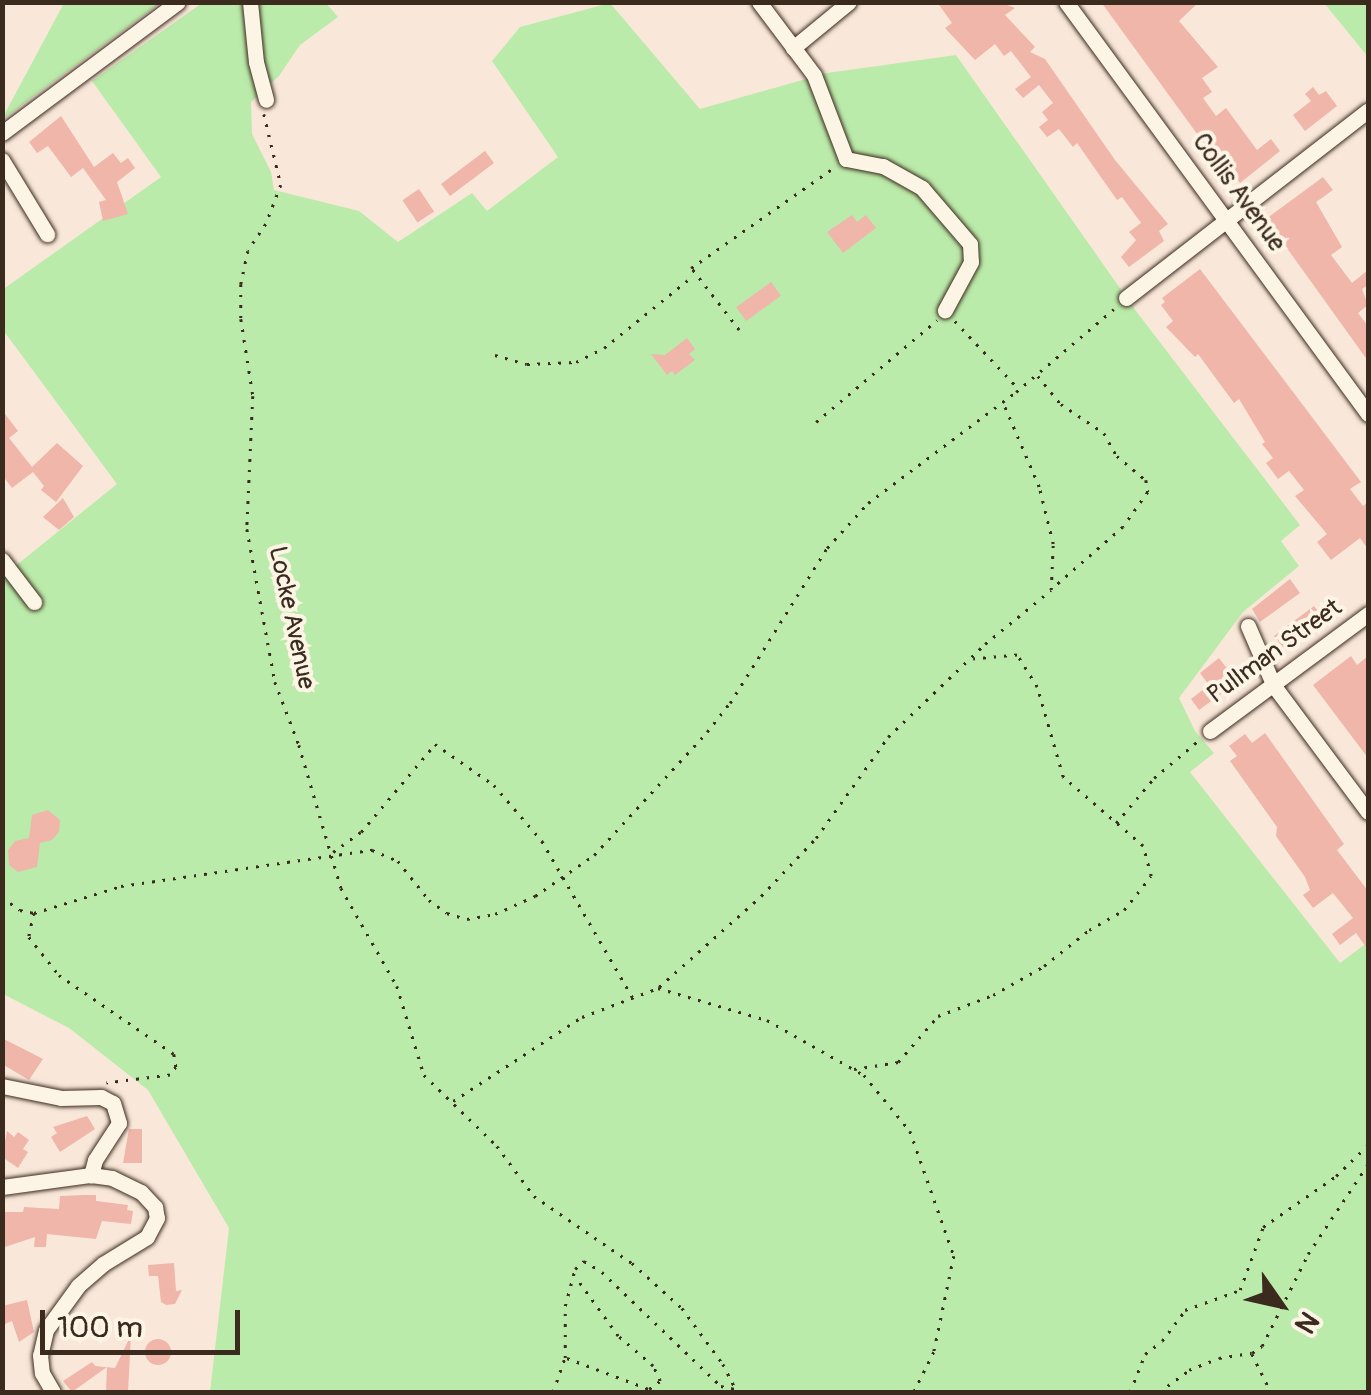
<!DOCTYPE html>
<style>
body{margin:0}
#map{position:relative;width:1371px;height:1395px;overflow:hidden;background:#f9e8d9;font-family:Pangolin,sans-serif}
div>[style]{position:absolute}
.green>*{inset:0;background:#bbebaa}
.building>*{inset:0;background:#efb6a9;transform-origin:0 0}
.round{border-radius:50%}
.path>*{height:2.5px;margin-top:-1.25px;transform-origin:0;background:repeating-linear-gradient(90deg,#3b2a1e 0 2.5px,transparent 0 10.5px)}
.roads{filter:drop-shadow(0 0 2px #3b2a1e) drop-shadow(0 0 2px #3b2a1e)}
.minor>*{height:15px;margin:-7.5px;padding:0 7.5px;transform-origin:7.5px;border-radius:7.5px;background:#fcf5e5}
span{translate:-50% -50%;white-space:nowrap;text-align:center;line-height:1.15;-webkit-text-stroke:8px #fcf5e5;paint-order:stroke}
.street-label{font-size:25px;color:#3b2a1e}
.frame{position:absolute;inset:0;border:5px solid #3b2a1e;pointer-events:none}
.north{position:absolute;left:1231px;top:1255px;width:100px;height:100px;-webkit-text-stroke:8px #fcf5e5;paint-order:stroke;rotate:124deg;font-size:28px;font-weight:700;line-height:40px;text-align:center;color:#3b2a1e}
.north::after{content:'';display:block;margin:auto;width:35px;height:45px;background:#3b2a1e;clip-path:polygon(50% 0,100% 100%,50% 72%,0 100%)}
.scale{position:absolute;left:40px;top:1310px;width:200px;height:45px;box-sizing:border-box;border:5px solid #3b2a1e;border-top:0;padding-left:12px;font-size:30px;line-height:35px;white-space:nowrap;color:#3b2a1e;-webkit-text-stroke:8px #fcf5e5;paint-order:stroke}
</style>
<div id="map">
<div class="green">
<div style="clip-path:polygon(64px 3px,160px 3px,3px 119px,3px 117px)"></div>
<div style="clip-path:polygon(202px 3px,326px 3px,338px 17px,300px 45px,279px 76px,251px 102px,252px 134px,271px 172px,274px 190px,359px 211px,398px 242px,472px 193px,487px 211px,558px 157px,492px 61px,520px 27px,610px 3px,700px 109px,827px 73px,956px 55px,1136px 311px,1300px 525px,1281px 541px,1299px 566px,1243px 612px,1179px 698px,1195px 731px,1214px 753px,1190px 772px,1340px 963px,1368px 942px,1368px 1392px,210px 1392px,229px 1228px,148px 1090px,69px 1028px,3px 994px,3px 576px,117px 484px,3px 330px,2px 290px,161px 177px,92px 81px)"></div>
<div style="clip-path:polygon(1324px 3px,1368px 3px,1368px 57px)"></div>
</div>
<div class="building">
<div style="clip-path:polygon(937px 2px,1000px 2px,1015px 8px,1005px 15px,1035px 47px,1030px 52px,1045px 59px,1115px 160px,1168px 224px,1159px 231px,1164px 241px,1129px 267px,1121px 257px,1136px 240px,1129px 232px,1141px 223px,1122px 197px,1117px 200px,1077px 143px,1073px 147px,1059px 129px,1047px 137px,1039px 127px,1048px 120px,1042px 112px,1053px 103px,1039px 85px,1023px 98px,1015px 89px,1031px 77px,1011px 51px,1004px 56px,995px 44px,975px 60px,945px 28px,952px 23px)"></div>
<div style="clip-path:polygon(1101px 2px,1199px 2px,1179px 21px,1218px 67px,1202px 78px,1212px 92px,1203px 98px,1216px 116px,1226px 108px,1257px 150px,1271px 139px,1280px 151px,1240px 183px,1231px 171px,1227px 175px)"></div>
<div style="clip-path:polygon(1313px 87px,1319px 95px,1326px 91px,1337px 106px,1305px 131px,1293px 115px,1311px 101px,1305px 94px)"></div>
<div style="clip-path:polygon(61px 116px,94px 167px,113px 153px,121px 163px,128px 158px,135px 168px,117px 182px,128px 214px,103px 221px,99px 202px,106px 200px,83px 168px,71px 177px,48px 146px,37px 153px,29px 142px)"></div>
<div style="left:485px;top:151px;width:15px;height:55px;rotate:53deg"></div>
<div style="clip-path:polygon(1323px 177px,1333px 190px,1316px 202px,1342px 247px,1331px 255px,1352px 283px,1368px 270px,1368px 285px,1362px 289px,1368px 305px,1358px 313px,1368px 326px,1368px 361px,1266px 219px)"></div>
<div style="left:419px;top:189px;width:27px;height:20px;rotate:56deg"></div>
<div style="clip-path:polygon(852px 215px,857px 222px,866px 215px,876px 228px,843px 253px,827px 232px)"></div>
<div style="clip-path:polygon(1200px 269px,1361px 482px,1350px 489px,1363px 506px,1368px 502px,1368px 549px,1360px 538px,1331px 560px,1317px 542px,1327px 534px,1295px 496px,1304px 490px,1289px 471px,1278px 479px,1266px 463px,1273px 458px,1262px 444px,1265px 442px,1239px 399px,1234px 403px,1198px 354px,1195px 357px,1166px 327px,1173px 321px,1161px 305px,1165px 302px,1162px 298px)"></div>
<div style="left:771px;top:282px;width:17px;height:43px;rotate:54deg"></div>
<div style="clip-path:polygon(687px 338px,695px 349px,689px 354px,695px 360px,675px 375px,672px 371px,667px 375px,651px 354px,665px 355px)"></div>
<div style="clip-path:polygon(2px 410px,18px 431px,9px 438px,32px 467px,57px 443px,83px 466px,56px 502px,41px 490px,44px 486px,33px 472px,12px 488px,2px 475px)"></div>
<div style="clip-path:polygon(63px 498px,74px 517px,59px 530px,43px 517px)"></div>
<div style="clip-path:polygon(1290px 579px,1300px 593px,1260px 622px,1252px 609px)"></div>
<div style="clip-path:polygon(1314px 606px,1322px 617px,1315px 623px,1318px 627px,1286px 651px,1274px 636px)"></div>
<div style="clip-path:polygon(1351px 656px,1357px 665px,1368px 656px,1368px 758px,1313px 685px)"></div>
<div style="clip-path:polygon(1219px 658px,1237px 682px,1199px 710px,1191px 699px,1209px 685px,1200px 673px)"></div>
<div style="clip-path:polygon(1265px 733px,1344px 844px,1337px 850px,1368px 891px,1368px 950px,1356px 933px,1340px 945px,1332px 934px,1353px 918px,1333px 893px,1313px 908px,1303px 895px,1310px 890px,1305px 877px,1276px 836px,1277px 827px,1230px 761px,1237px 756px,1229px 746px,1245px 734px,1252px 743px)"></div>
<div style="clip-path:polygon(48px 810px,60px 820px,59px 832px,52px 840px,40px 843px,37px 867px,18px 872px,9px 865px,8px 850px,15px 841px,29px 838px,32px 815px)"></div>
<div style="clip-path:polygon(2px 1038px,43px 1059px,29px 1080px,2px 1064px)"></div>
<div style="clip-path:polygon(87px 1116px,95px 1129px,60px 1152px,51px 1137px,57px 1133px,53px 1127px)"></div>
<div style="clip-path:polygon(129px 1129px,142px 1129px,142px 1163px,123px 1163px)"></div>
<div style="clip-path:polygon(7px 1131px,14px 1137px,18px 1132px,29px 1140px,23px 1149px,28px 1152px,18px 1168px,2px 1157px)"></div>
<div style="clip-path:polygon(84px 1195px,96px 1195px,96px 1201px,128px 1205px,127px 1210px,133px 1211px,131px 1224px,102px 1221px,96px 1239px,47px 1234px,46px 1247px,34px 1247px,35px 1237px,2px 1248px,2px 1212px,23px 1212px,24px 1207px,59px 1209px,60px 1196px)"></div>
<div style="clip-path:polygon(174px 1263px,176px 1291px,182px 1290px,175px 1304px,166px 1305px,161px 1302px,158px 1276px,149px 1276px,148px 1265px)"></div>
<div style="clip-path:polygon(27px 1300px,34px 1332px,19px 1342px,12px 1321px,5px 1324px,2px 1306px)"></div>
<div style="clip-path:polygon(131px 1335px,128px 1392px,106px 1392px,107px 1367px,72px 1392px,63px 1381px,92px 1362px,95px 1366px,115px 1368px)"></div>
<div class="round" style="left:145px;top:1339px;width:26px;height:26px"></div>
</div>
<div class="path">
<div style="left:264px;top:114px;width:73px;rotate:76.5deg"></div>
<div style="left:281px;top:185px;width:42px;rotate:111deg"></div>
<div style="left:266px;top:224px;width:32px;rotate:124deg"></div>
<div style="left:248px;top:251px;width:34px;rotate:102deg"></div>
<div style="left:241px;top:284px;width:35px;rotate:90deg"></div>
<div style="left:241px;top:319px;width:78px;rotate:81.1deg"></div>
<div style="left:253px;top:396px;width:133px;rotate:92.6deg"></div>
<div style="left:247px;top:529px;width:156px;rotate:79.6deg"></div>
<div style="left:275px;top:682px;width:67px;rotate:69.1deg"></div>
<div style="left:299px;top:745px;width:149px;rotate:73.6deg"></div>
<div style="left:341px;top:888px;width:113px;rotate:60.3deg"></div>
<div style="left:397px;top:986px;width:93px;rotate:73.1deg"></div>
<div style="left:424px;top:1075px;width:102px;rotate:44.2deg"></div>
<div style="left:497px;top:1146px;width:62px;rotate:53.5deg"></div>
<div style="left:534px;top:1196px;width:119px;rotate:34.4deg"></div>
<div style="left:632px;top:1263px;width:67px;rotate:42deg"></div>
<div style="left:682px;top:1308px;width:69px;rotate:53.8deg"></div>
<div style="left:723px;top:1364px;width:31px;rotate:63deg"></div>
<div style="left:955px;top:321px;width:92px;rotate:46.8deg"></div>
<div style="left:739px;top:330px;width:78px;rotate:-127.7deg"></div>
<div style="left:691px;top:268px;width:177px;rotate:-35.1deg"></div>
<div style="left:495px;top:355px;width:33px;rotate:16deg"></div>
<div style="left:527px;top:364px;width:49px;rotate:-2.3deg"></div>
<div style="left:576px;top:362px;width:31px;rotate:-27deg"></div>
<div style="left:604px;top:348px;width:114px;rotate:-39deg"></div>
<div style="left:1038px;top:376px;width:36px;rotate:51deg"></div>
<div style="left:1061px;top:404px;width:52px;rotate:34deg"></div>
<div style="left:1104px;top:433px;width:26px;rotate:61deg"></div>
<div style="left:1117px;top:456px;width:38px;rotate:40deg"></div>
<div style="left:1146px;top:480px;width:12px;rotate:81deg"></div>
<div style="left:1148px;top:492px;width:43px;rotate:125.5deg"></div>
<div style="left:1123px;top:527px;width:94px;rotate:138.9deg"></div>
<div style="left:816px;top:422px;width:158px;rotate:-40.1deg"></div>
<div style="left:1116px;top:823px;width:59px;rotate:-49.8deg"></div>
<div style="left:1154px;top:778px;width:57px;rotate:-40.1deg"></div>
<div style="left:333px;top:852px;width:34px;rotate:-36deg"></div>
<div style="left:361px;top:832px;width:115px;rotate:-49.9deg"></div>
<div style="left:435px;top:744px;width:72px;rotate:34.8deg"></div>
<div style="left:494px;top:785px;width:74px;rotate:49.4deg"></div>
<div style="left:542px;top:841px;width:181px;rotate:59.9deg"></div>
<div style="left:2px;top:897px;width:22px;rotate:36deg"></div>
<div style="left:20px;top:910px;width:14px;rotate:12deg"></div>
<div style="left:34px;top:913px;width:25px;rotate:102deg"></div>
<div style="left:29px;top:937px;width:48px;rotate:51.7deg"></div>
<div style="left:59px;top:975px;width:140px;rotate:34.5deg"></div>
<div style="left:174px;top:1054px;width:13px;rotate:81deg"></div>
<div style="left:176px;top:1067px;width:10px;rotate:127deg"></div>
<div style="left:170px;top:1075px;width:64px;rotate:172.9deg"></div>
<div style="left:34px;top:913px;width:91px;rotate:-17.2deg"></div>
<div style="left:121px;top:886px;width:254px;rotate:-8.2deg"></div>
<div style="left:372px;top:850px;width:28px;rotate:23deg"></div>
<div style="left:398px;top:861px;width:50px;rotate:51.5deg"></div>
<div style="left:429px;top:900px;width:22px;rotate:36deg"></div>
<div style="left:447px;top:913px;width:21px;rotate:17deg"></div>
<div style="left:467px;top:919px;width:28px;rotate:-10deg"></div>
<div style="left:495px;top:914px;width:44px;rotate:-24.2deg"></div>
<div style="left:535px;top:896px;width:72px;rotate:-34.8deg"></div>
<div style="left:594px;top:855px;width:167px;rotate:-47.4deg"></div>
<div style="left:707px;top:732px;width:37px;rotate:-52deg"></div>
<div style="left:730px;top:703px;width:183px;rotate:-58deg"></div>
<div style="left:827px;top:548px;width:61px;rotate:-47.7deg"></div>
<div style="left:868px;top:503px;width:185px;rotate:-36.9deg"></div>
<div style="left:1016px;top:392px;width:128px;rotate:-40.3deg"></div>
<div style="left:659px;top:987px;width:137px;rotate:-41.7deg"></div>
<div style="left:761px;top:896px;width:80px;rotate:-46.5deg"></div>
<div style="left:816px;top:838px;width:124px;rotate:-54.5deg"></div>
<div style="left:888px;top:737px;width:134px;rotate:-43.8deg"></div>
<div style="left:985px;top:644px;width:85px;rotate:-39.3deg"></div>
<div style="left:1051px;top:590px;width:46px;rotate:-87.5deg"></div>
<div style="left:1053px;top:544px;width:59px;rotate:-103.8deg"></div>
<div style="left:1039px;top:487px;width:91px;rotate:-113.2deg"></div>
<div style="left:854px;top:1069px;width:45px;rotate:-9deg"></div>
<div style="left:898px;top:1062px;width:61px;rotate:-49deg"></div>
<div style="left:938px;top:1016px;width:59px;rotate:-20.9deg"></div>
<div style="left:993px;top:995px;width:59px;rotate:-29.6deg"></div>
<div style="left:1044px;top:966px;width:58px;rotate:-38.7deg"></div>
<div style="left:1089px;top:930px;width:40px;rotate:-29.7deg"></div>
<div style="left:1124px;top:910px;width:43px;rotate:-51.5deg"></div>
<div style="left:1151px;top:876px;width:31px;rotate:-105deg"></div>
<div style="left:1143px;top:846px;width:106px;rotate:-139.2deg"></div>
<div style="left:1063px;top:777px;width:94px;rotate:-106.1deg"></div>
<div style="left:1037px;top:687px;width:38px;rotate:-122deg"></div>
<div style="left:1017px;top:655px;width:44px;rotate:174.8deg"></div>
<div style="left:453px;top:1101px;width:154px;rotate:-33.1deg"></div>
<div style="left:582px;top:1017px;width:81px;rotate:-20.9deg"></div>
<div style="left:658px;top:988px;width:114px;rotate:16.4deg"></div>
<div style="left:767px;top:1020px;width:112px;rotate:29.6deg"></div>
<div style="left:864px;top:1075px;width:72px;rotate:50.6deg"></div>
<div style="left:910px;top:1131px;width:133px;rotate:70.6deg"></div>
<div style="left:954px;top:1256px;width:98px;rotate:101.8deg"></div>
<div style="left:934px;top:1352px;width:45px;rotate:116.6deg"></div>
<div style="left:1252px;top:1354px;width:42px;rotate:63.4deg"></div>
<div style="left:567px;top:1358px;width:88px;rotate:20.7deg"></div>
<div style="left:649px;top:1389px;width:14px;rotate:-36deg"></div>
<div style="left:660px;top:1381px;width:17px;rotate:-115deg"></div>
<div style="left:653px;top:1366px;width:46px;rotate:-139.4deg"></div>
<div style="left:618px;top:1336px;width:72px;rotate:-125.9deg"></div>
<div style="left:553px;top:1392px;width:36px;rotate:-71deg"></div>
<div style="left:565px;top:1358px;width:52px;rotate:-90deg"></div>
<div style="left:565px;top:1306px;width:38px;rotate:-75deg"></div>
<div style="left:575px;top:1269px;width:12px;rotate:-42deg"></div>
<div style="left:584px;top:1261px;width:21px;rotate:31deg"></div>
<div style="left:602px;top:1272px;width:165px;rotate:43.8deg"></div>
<div style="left:721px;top:1386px;width:14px;rotate:12deg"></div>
<div style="left:1130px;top:1392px;width:41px;rotate:-68.5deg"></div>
<div style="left:1145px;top:1354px;width:21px;rotate:-37deg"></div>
<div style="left:1162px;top:1341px;width:39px;rotate:-53deg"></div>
<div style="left:1185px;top:1310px;width:59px;rotate:-20deg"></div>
<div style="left:1240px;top:1290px;width:67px;rotate:-69.9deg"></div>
<div style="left:1263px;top:1227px;width:89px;rotate:-34.9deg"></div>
<div style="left:1336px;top:1176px;width:45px;rotate:-44.1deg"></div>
<div style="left:1159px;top:1392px;width:37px;rotate:-36deg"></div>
<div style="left:1189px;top:1370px;width:32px;rotate:-22deg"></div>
<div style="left:1219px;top:1358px;width:33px;rotate:-9deg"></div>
<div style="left:1252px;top:1353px;width:12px;rotate:-35deg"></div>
<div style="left:1262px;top:1346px;width:103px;rotate:-63.4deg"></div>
<div style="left:1308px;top:1254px;width:108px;rotate:-56.3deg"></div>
</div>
<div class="roads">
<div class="minor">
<div style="left:250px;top:2px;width:60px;rotate:84.3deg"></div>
<div style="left:256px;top:62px;width:39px;rotate:75deg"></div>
<div style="left:759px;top:2px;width:91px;rotate:53deg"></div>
<div style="left:814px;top:75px;width:90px;rotate:69.1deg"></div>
<div style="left:846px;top:159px;width:38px;rotate:11deg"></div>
<div style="left:883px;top:166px;width:45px;rotate:29.4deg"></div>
<div style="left:922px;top:188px;width:74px;rotate:49.4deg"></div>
<div style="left:970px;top:244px;width:18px;rotate:87deg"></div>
<div style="left:971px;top:262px;width:55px;rotate:118.4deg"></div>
<div style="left:1066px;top:2px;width:511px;rotate:53.76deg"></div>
<div style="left:793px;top:48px;width:72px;rotate:-39.4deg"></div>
<div style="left:2px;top:133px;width:219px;rotate:-36.7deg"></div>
<div style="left:2px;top:160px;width:87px;rotate:58.7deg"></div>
<div style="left:1126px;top:298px;width:306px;rotate:-37.8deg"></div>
<div style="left:2px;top:560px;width:53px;rotate:52.7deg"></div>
<div style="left:1248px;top:626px;width:65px;rotate:66.6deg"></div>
<div style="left:1274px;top:686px;width:157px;rotate:53.3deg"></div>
<div style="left:1210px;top:731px;width:197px;rotate:-36.5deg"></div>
<div style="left:2px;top:1086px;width:60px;rotate:11.5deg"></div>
<div style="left:61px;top:1098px;width:40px;rotate:-1.4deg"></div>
<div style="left:101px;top:1097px;width:13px;rotate:27deg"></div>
<div style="left:113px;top:1103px;width:21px;rotate:73deg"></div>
<div style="left:119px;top:1123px;width:44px;rotate:123deg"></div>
<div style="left:95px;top:1160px;width:16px;rotate:105deg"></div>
<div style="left:2px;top:1187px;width:90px;rotate:-7.7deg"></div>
<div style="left:91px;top:1175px;width:21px;rotate:8deg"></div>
<div style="left:112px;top:1178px;width:32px;rotate:26deg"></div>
<div style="left:141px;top:1192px;width:21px;rotate:47deg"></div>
<div style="left:155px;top:1207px;width:11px;rotate:80deg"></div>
<div style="left:157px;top:1218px;width:21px;rotate:118deg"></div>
<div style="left:147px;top:1237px;width:52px;rotate:148.5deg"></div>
<div style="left:103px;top:1264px;width:33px;rotate:139deg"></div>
<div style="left:78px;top:1286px;width:54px;rotate:126deg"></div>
<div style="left:46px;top:1330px;width:26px;rotate:103deg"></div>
<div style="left:40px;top:1355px;width:18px;rotate:84deg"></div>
<div style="left:42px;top:1373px;width:22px;rotate:60deg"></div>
</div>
</div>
<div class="street-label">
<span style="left:1238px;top:193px;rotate:54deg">Collis Avenue</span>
<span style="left:291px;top:618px;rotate:78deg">Locke Avenue</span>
<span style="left:1275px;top:652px;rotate:-36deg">Pullman Street</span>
</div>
<div class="frame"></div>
<div class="north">N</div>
<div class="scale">100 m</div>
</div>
